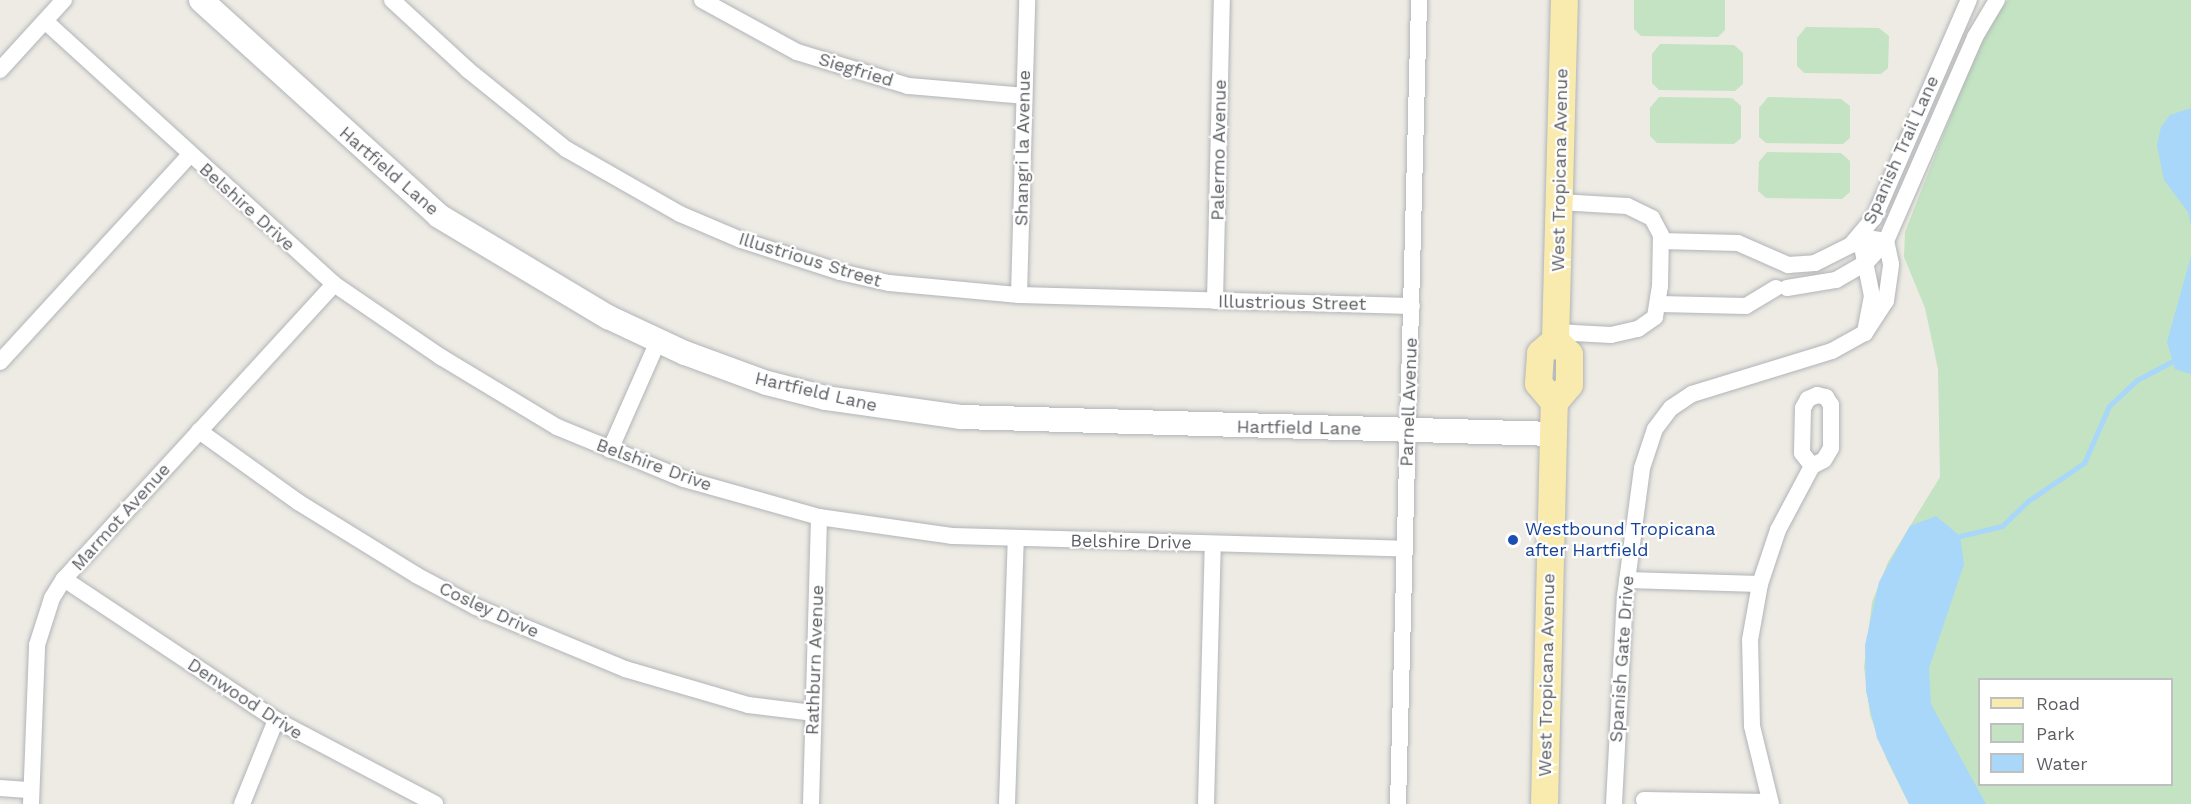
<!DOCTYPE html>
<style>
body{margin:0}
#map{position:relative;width:2191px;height:804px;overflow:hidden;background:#edebe4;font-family:"Work Sans",sans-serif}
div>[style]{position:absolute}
.green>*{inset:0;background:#c3e3c2}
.water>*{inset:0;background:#a8d7f9}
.stream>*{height:5px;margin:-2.5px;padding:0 2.5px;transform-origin:2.5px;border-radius:2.5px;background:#a8d7f9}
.roads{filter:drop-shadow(0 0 2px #b1b4b8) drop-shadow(0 0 2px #b1b4b8)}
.street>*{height:16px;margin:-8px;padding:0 8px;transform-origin:8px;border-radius:8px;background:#fff}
.secondary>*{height:24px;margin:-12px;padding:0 12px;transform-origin:12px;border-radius:12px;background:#fff}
.primary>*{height:27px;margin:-13.5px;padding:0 13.5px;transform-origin:13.5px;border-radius:13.5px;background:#f9ebad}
.dots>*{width:16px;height:16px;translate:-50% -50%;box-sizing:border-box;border:3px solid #fff;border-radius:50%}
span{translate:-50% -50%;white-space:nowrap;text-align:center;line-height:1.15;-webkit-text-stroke:4.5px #fff;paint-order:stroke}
.street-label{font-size:18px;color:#5c5f63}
.transit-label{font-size:18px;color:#164399}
.left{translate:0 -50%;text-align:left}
.legend{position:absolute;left:1978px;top:678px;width:195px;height:108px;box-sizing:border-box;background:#fff;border:2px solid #bebfc1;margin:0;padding:8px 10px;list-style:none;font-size:18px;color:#5c5f63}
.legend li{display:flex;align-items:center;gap:12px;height:30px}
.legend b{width:30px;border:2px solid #bebfc1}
</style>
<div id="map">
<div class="green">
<div style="clip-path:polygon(1634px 0,1725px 0,1725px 30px,1718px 37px,1641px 36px,1634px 29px)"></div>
<div style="clip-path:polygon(evenodd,2008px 0,2191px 0,2191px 804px,1909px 804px,1887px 760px,1870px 715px,1864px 667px,1872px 602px,1888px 562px,1940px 477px,1938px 369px,1925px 308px,1904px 257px,1905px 232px,1969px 69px,1993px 19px,2008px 0,1980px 680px,2172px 680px,2172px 784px,1980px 784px,1980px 680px)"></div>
<div style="clip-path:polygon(1806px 27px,1879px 28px,1889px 36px,1888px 68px,1881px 74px,1804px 73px,1797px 66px,1797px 38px)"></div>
<div style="clip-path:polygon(1660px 44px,1734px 45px,1743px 53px,1743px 84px,1735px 91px,1659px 90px,1652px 83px,1652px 54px)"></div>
<div style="clip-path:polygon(1659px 97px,1732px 98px,1741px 106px,1741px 138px,1734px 144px,1657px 143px,1650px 136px,1650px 108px)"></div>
<div style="clip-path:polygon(1768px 97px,1841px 99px,1850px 106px,1850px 138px,1843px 144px,1766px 143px,1759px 137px,1759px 108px)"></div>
<div style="clip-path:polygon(1767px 152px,1841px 153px,1850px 161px,1850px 192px,1842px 199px,1766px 198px,1758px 191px,1759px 162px)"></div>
</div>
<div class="water">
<div style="clip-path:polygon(2191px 108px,2191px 226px,2188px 212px,2164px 180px,2157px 145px,2161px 127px,2170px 115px)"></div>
<div style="clip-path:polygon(2191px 256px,2191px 374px,2190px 374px,2175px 369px,2167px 342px)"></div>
<div style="clip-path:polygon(1936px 516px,1960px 536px,1964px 564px,1929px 668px,1931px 704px,1986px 804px,1909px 804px,1877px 738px,1866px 691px,1865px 645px,1879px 582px,1910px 526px)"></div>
</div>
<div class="stream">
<div style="left:1960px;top:536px;width:43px;rotate:-13.4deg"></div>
<div style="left:2002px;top:526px;width:36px;rotate:-44deg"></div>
<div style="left:2028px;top:501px;width:68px;rotate:-34.2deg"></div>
<div style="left:2084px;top:463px;width:62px;rotate:-66.3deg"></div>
<div style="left:2109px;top:406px;width:38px;rotate:-43deg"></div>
<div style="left:2137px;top:380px;width:40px;rotate:-28deg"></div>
</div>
<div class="roads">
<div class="street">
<div style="left:392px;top:0;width:103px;rotate:42.6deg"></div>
<div style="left:468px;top:70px;width:126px;rotate:38.9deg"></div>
<div style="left:566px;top:149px;width:131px;rotate:29.7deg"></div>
<div style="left:680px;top:214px;width:66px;rotate:23.1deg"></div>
<div style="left:741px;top:240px;width:104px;rotate:17.9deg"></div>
<div style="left:840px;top:272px;width:50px;rotate:12.7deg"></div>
<div style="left:889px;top:283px;width:131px;rotate:5.3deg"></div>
<div style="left:1019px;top:295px;width:393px;rotate:1.6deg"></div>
<div style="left:702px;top:0;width:108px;rotate:28.7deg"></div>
<div style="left:797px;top:52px;width:116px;rotate:17deg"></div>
<div style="left:908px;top:86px;width:116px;rotate:4.9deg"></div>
<div style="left:45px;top:21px;width:391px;rotate:42.3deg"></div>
<div style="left:334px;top:284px;width:130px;rotate:34.3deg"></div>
<div style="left:441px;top:357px;width:135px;rotate:31.1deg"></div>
<div style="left:557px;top:427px;width:137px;rotate:22.3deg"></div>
<div style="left:684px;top:479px;width:140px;rotate:15.7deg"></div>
<div style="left:819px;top:517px;width:134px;rotate:8.1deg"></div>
<div style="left:952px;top:536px;width:453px;rotate:1.6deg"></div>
<div style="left:0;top:70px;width:95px;rotate:-47.6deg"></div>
<div style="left:1661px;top:241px;width:77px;rotate:1.5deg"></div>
<div style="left:1738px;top:243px;width:55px;rotate:23.7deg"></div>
<div style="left:1788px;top:265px;width:27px;rotate:-4deg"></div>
<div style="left:1815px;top:263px;width:40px;rotate:-26.6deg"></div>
<div style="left:1851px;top:245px;width:35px;rotate:-50deg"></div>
<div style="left:1874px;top:218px;width:238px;rotate:-66.5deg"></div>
<div style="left:1787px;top:288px;width:50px;rotate:-9.3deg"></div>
<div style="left:1836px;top:280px;width:34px;rotate:-30deg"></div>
<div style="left:1866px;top:263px;width:30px;rotate:-48deg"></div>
<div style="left:1886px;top:241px;width:223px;rotate:-66.4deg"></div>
<div style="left:1975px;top:37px;width:43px;rotate:-59.3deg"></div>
<div style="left:1019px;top:295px;width:295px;rotate:-88.4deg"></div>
<div style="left:1215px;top:301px;width:301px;rotate:-88.7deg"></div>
<div style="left:1659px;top:304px;width:87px;rotate:1.3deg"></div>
<div style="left:1746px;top:306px;width:35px;rotate:-31deg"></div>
<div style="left:1556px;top:332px;width:55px;rotate:3.1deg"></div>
<div style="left:1611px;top:335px;width:28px;rotate:-13deg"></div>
<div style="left:1638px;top:329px;width:21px;rotate:-35deg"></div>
<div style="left:1655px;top:317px;width:31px;rotate:-81deg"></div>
<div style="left:1660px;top:286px;width:51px;rotate:-88.9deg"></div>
<div style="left:1661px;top:235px;width:19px;rotate:-118deg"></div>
<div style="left:1652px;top:218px;width:28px;rotate:-154deg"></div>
<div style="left:1627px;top:206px;width:68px;rotate:-176.6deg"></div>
<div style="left:0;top:362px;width:281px;rotate:-47.5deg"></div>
<div style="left:199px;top:431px;width:122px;rotate:35.6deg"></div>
<div style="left:298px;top:502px;width:139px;rotate:31.7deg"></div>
<div style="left:416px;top:575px;width:68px;rotate:28.1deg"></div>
<div style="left:476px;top:607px;width:161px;rotate:22.6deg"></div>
<div style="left:625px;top:669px;width:128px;rotate:16.3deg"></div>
<div style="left:748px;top:705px;width:65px;rotate:7deg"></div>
<div style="left:610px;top:450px;width:119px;rotate:-66.2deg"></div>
<div style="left:64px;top:579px;width:255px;rotate:33.6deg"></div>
<div style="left:276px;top:720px;width:180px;rotate:27.8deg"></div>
<div style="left:1627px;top:580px;width:133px;rotate:1.7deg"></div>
<div style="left:0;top:788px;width:31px;rotate:4deg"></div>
<div style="left:1644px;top:800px;width:126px;rotate:0.9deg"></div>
<div style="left:31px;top:804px;width:159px;rotate:-87.8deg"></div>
<div style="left:37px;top:645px;width:49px;rotate:-72.3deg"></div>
<div style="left:52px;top:598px;width:22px;rotate:-58deg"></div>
<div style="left:64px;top:579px;width:400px;rotate:-47.5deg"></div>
<div style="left:242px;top:804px;width:91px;rotate:-68deg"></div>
<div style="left:811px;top:804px;width:287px;rotate:-88.4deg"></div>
<div style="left:1007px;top:804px;width:265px;rotate:-88.1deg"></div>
<div style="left:1206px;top:804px;width:260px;rotate:-88.5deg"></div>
<div style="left:1398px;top:804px;width:804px;rotate:-88.5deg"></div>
<div style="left:1614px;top:804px;width:208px;rotate:-87deg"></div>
<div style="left:1625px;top:596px;width:129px;rotate:-82.4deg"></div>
<div style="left:1642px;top:468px;width:41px;rotate:-71.6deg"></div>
<div style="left:1655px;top:429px;width:26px;rotate:-53deg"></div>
<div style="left:1671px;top:408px;width:25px;rotate:-34deg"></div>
<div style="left:1692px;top:394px;width:146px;rotate:-17.1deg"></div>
<div style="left:1832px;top:351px;width:38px;rotate:-29deg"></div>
<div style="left:1865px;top:333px;width:38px;rotate:-57deg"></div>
<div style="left:1886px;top:301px;width:37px;rotate:-82deg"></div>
<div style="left:1891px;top:264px;width:24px;rotate:-102deg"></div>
<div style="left:1886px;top:241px;width:26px;rotate:-171deg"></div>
<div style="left:1860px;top:237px;width:60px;rotate:78.5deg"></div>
<div style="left:1872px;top:296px;width:38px;rotate:101deg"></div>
<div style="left:1771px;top:804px;width:80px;rotate:-103.7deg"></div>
<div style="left:1752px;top:726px;width:86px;rotate:-91.3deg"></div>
<div style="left:1750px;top:640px;width:57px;rotate:-79.9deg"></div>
<div style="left:1760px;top:584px;width:57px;rotate:-71.6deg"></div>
<div style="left:1778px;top:530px;width:72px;rotate:-62deg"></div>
<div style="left:1812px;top:466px;width:13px;rotate:-27deg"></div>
<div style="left:1824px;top:460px;width:14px;rotate:-60deg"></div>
<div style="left:1831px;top:448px;width:43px;rotate:-90deg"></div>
<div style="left:1831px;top:405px;width:9px;rotate:-122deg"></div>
<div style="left:1826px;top:397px;width:9px;rotate:-167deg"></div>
<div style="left:1817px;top:395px;width:10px;rotate:156deg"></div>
<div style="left:1808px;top:399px;width:10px;rotate:119deg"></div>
<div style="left:1803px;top:408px;width:45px;rotate:91.3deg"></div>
<div style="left:1802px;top:453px;width:16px;rotate:52deg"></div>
</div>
<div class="secondary">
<div style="left:201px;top:0;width:321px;rotate:42.2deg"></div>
<div style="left:439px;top:216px;width:197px;rotate:30.9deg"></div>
<div style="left:608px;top:317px;width:85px;rotate:25.1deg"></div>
<div style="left:685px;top:353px;width:87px;rotate:20.1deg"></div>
<div style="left:767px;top:383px;width:61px;rotate:14.3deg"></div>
<div style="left:826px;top:398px;width:136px;rotate:8deg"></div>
<div style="left:961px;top:417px;width:592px;rotate:1.64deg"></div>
</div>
<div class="primary">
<div style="left:1555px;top:340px;width:340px;rotate:-88.5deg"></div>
<div style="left:1554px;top:402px;width:23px;rotate:-50deg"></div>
<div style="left:1569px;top:384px;width:30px;rotate:-90deg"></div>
<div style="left:1569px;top:354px;width:20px;rotate:-135deg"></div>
<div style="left:1544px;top:804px;width:402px;rotate:-88.6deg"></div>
<div style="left:1554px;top:402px;width:25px;rotate:-130deg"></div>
<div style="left:1538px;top:383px;width:30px;rotate:-86deg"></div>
<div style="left:1540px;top:353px;width:20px;rotate:-41deg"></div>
</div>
</div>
<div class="dots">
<div style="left:1513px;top:540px;background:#1a4fb4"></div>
</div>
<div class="street-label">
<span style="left:856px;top:70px;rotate:17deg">Siegfried</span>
<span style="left:1023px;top:148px;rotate:-89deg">Shangri la Avenue</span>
<span style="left:1219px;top:150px;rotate:-89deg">Palermo Avenue</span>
<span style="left:1901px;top:150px;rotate:-66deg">Spanish Trail Lane</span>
<span style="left:1560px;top:170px;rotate:-89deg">West Tropicana Avenue</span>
<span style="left:389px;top:171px;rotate:41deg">Hartfield Lane</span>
<span style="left:247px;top:207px;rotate:42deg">Belshire Drive</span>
<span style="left:810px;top:260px;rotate:17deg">Illustrious Street</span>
<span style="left:1292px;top:303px;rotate:1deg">Illustrious Street</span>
<span style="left:816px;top:392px;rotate:13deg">Hartfield Lane</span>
<span style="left:1409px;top:402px;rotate:-88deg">Parnell Avenue</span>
<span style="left:1299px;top:428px;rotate:1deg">Hartfield Lane</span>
<span style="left:654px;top:465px;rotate:20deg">Belshire Drive</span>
<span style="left:121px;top:517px;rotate:-48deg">Marmot Avenue</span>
<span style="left:1131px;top:542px;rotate:1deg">Belshire Drive</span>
<span style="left:489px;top:610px;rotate:25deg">Cosley Drive</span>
<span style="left:1622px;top:659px;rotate:-86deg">Spanish Gate Drive</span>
<span style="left:815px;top:660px;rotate:-88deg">Rathburn Avenue</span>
<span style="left:1547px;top:675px;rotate:-89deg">West Tropicana Avenue</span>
<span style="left:245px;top:699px;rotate:33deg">Denwood Drive</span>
</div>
<div class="transit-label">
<span class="left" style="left:1525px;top:540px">Westbound Tropicana<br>after Hartfield</span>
</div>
<ul class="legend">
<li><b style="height:8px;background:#f9ebad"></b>Road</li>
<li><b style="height:16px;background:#c3e3c2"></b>Park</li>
<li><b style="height:16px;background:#a8d7f9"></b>Water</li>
</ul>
</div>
